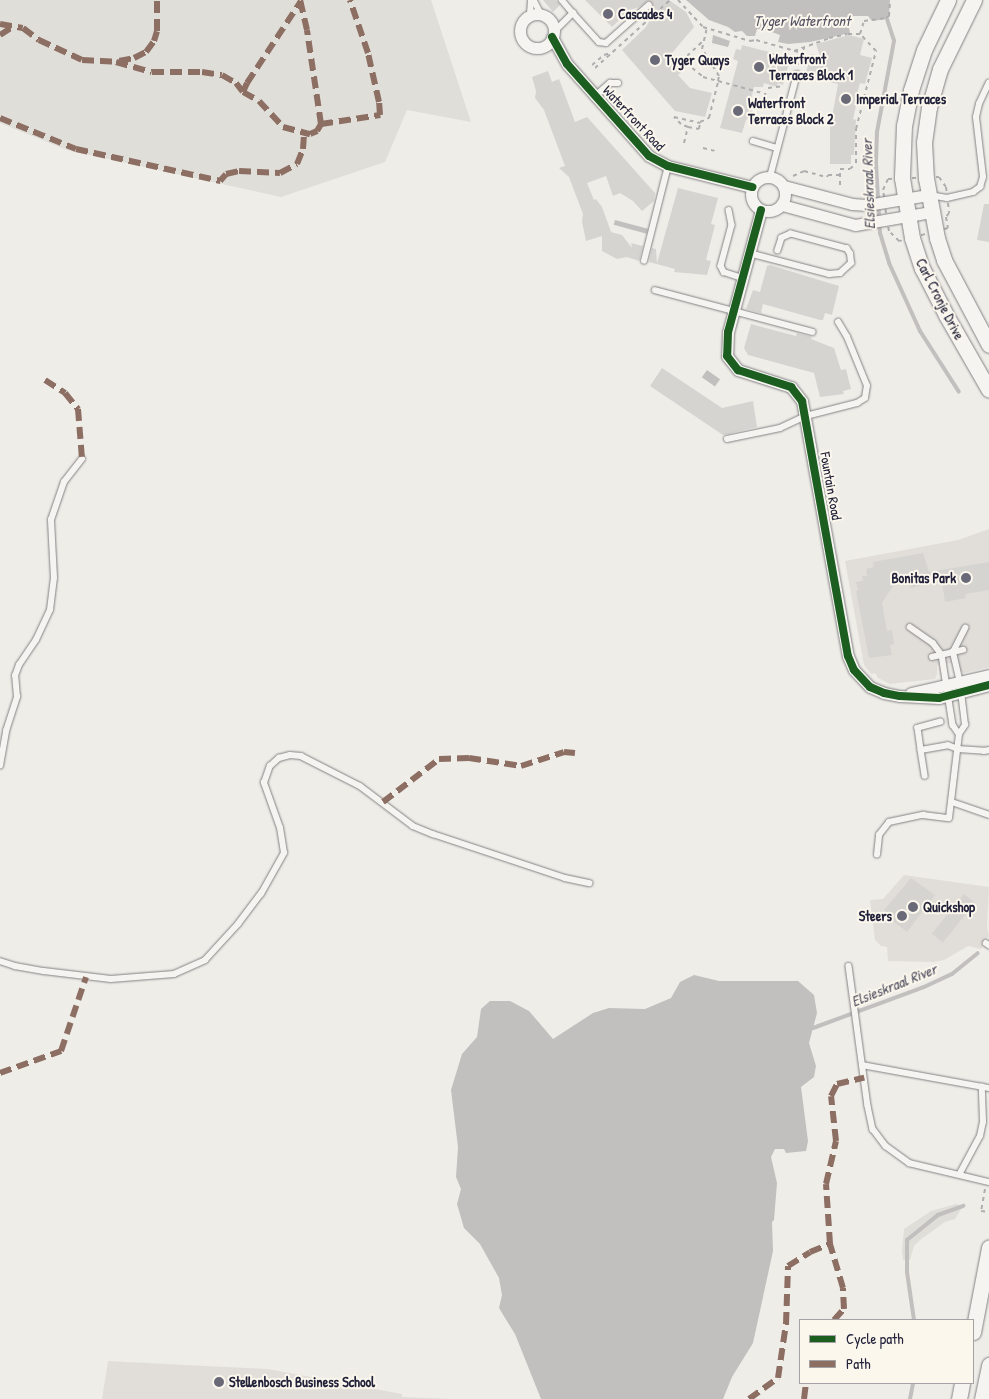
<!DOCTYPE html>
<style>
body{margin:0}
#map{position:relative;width:989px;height:1399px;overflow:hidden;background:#efede8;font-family:"Patrick Hand",sans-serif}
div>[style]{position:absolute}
.built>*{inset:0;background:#e1ded9}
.green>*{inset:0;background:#e0ded9}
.water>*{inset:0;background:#c2bfbf;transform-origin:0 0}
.stream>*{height:4px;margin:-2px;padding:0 2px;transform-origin:2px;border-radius:2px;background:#c2bfbf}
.building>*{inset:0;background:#d6d4d1;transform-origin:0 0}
.path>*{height:2px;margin-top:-1px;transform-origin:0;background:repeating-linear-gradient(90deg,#afaeae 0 4px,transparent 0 8px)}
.roads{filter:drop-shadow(0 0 1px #838284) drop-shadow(0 0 1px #838284)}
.service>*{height:5.5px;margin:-2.75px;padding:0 2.75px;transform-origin:2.75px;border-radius:2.75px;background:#f5f4f0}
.minor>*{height:11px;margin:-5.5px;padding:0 5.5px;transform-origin:5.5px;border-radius:5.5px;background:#f5f4f0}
.minor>.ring{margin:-5.5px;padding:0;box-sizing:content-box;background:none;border:11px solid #f5f4f0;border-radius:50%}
.secondary>*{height:15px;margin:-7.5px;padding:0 7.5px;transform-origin:7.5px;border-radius:7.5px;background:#f5f4f0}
.quiet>*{height:6px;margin-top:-3px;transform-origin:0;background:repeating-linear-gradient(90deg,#8d6e63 0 12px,transparent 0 18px)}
.cycleway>*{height:8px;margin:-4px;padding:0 4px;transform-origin:4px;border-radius:4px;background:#1b5e20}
.dots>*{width:14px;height:14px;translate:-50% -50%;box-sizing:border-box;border:2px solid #fbf7ec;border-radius:50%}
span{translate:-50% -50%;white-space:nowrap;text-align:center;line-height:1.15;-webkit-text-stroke:4px #fbf7ec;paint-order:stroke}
.poi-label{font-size:14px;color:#22223b;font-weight:700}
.left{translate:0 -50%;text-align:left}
.right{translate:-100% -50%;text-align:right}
.street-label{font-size:14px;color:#22223b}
.water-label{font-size:15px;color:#535263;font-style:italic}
.legend{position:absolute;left:799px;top:1319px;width:175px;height:65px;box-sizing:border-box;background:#fbf7ec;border:1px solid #a4a2a5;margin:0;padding:6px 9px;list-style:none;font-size:15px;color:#22223b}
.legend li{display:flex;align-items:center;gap:10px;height:25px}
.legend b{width:25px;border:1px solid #a4a2a5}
</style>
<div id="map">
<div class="built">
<div style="clip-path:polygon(989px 529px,989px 667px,964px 673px,960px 671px,959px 662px,937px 665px,937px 674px,935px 679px,890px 684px,878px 678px,875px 673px,871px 674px,864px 665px,845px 561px,958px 540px)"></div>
<div style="clip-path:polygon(904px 875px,989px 887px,987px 926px,989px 936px,981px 949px,968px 946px,944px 960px,933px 962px,888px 961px,887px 947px,881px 946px,875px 940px,870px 900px,883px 899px)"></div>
<div style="clip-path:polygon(108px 1361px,268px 1369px,402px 1394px,402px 1397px,453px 1399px,102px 1399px)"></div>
</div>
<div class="green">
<div style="clip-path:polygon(0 0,431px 0,471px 122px,407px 110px,385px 162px,281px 197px,67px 150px,0 123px)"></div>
<div style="clip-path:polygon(956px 1204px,963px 1206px,955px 1219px,945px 1222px,920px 1240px,914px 1246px,910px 1260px,903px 1260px,902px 1251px,904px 1229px,931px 1211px)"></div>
</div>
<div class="water">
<div style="clip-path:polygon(686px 0,890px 0,889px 16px,887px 19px,872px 21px,868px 16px,853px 16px,849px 17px,848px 22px,850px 33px,810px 42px,788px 44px,778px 42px,780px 35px,766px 30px,757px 29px,755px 36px,747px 36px,742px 31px,735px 32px,728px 27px,709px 20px)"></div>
<div style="clip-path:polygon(713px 35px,730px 41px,728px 47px,712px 43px)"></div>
<div style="left:615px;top:220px;width:34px;height:5px;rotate:15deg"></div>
<div style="left:707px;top:370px;width:16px;height:9px;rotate:35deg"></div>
<div style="clip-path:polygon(694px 975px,719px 981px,798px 981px,814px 995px,817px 1013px,809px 1043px,816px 1066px,814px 1077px,801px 1087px,808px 1141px,806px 1151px,786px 1153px,784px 1149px,775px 1149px,771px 1157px,777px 1183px,774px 1220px,772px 1222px,773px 1251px,753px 1343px,732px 1377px,723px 1399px,541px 1399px,515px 1334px,499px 1308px,502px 1295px,499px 1278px,480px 1244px,464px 1228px,457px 1204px,461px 1189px,456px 1177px,458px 1147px,451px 1090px,462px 1054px,477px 1037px,481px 1009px,490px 1001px,510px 1001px,529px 1011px,553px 1039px,593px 1013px,609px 1008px,645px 1009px,671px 998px,680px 982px)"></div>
</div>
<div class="stream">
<div style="left:887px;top:19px;width:23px;rotate:72deg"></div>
<div style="left:894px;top:41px;width:93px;rotate:100.6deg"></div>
<div style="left:877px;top:132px;width:32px;rotate:92deg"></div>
<div style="left:876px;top:164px;width:69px;rotate:86.7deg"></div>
<div style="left:880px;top:233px;width:31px;rotate:73deg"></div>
<div style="left:889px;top:263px;width:75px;rotate:65.5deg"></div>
<div style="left:920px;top:331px;width:72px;rotate:57.4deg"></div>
<div style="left:813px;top:1028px;width:118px;rotate:-20.3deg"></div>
<div style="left:924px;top:987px;width:31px;rotate:-25deg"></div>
<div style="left:952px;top:974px;width:33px;rotate:-39deg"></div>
<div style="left:914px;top:1320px;width:49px;rotate:-98.3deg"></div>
<div style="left:907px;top:1272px;width:32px;rotate:-90deg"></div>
<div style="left:907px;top:1240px;width:40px;rotate:-39deg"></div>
<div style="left:938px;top:1215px;width:27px;rotate:-20deg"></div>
<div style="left:910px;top:1399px;width:16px;rotate:-79deg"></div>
</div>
<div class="building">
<div style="clip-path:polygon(543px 0,556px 0,560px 5px,553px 12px)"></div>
<div style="clip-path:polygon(585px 0,669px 0,686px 12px,694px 27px,672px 53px,686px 68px,678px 75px,690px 88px,712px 93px,705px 117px,675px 111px,622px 50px,646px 27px,650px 20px,645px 14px,653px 7px,652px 2px,648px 1px,639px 7px,630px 10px,612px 27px)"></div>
<div style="clip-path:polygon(849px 35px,864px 39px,860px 55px,872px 58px,865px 84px,860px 83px,854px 105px,856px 106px,853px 119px,856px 120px,854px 155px,851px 155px,851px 164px,830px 164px,830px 117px,832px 117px,838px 84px,805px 76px,811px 54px,820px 56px,816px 44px)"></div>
<div style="clip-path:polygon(742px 45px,785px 56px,784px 62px,789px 63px,783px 85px,778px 83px,777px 87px,764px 83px,763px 87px,754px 87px,750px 104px,752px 113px,746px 120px,742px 133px,720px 128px,738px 61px,733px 59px,736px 49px,741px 50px)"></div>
<div style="clip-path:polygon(548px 71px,552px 82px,559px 79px,575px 122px,587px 117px,655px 193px,654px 201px,642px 211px,633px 201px,620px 193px,613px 196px,606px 176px,587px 183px,594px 200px,596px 199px,602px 207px,611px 232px,622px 235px,632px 248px,631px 243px,643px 246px,639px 261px,627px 257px,617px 259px,602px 251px,602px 236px,586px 241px,582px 222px,583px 214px,569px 177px,559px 168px,565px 166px,544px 110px,535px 98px,536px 91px,532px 77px)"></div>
<div style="clip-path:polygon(678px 188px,718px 198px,711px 224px,715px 225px,706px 260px,711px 261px,707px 275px,674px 272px,675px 269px,649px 262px,652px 248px,656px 249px,657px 263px)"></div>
<div style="clip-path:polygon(984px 204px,989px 204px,989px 242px,977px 240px)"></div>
<div style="clip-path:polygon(770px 265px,839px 286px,832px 315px,825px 313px,823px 320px,820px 320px,763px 304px,761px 313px,746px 309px,753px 290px,760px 292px,767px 266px)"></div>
<div style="clip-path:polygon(751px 324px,796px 336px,797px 333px,812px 337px,811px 339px,834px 348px,841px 370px,846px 369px,851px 389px,843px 391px,844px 394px,820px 397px,814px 373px,748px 355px,744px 348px)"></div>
<div style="clip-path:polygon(662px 368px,722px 408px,753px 401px,757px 427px,723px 435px,650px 386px)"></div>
<div style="clip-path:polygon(923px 553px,929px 572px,989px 562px,989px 590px,965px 594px,966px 598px,945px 602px,942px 582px,910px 588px,909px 583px,893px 586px,882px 603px,887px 631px,892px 630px,894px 644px,890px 645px,892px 655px,869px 658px,856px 591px,858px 591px,856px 582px,863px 581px,862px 576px,867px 576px,866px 569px,874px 567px,873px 562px)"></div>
<div style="clip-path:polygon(911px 878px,935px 895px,907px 932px,888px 917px,889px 915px,884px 910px)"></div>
<div style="left:964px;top:894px;width:14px;height:51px;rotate:39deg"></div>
</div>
<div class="path">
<div style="left:678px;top:0;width:37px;rotate:47deg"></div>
<div style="left:703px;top:27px;width:49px;rotate:16.6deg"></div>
<div style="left:750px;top:41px;width:6px;rotate:-9deg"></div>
<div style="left:756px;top:40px;width:48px;rotate:15.8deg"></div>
<div style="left:794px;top:51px;width:37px;rotate:-20deg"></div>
<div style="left:829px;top:38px;width:19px;rotate:-12deg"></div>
<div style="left:848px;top:34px;width:12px"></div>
<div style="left:860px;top:34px;width:14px;rotate:-73deg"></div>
<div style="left:864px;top:21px;width:22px;rotate:-8deg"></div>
<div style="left:886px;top:18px;width:4px;rotate:-34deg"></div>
<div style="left:889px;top:16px;width:16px;rotate:-86deg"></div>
<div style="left:687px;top:56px;width:23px;rotate:-43deg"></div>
<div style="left:686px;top:63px;width:22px;rotate:39deg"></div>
<div style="left:703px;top:77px;width:16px;rotate:15deg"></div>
<div style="left:718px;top:81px;width:5px;rotate:-79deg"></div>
<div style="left:719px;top:76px;width:32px;rotate:-122deg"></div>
<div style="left:702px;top:49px;width:22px;rotate:-77deg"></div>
<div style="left:592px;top:65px;width:16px;rotate:-40deg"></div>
<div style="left:604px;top:55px;width:7px;rotate:-16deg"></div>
<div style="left:799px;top:65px;width:18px;rotate:-74deg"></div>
<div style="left:595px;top:68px;width:101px;rotate:-42.2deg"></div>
<div style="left:768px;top:88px;width:16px;rotate:-7deg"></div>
<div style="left:688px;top:127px;width:8px;rotate:-157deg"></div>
<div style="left:681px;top:124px;width:10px;rotate:-135deg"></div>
<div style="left:674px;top:117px;width:27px;rotate:13deg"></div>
<div style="left:684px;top:143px;width:16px;rotate:-76deg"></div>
<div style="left:688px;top:127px;width:11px;rotate:10deg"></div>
<div style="left:699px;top:129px;width:7px;rotate:-82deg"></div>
<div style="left:700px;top:122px;width:10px;rotate:-24deg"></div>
<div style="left:709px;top:118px;width:38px;rotate:-76deg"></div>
<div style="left:718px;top:81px;width:50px;rotate:15.2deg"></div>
<div style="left:703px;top:148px;width:12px;rotate:14deg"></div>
<div style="left:793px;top:176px;width:12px;rotate:-24deg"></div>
<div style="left:804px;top:171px;width:24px;rotate:15deg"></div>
<div style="left:827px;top:177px;width:2px;rotate:-63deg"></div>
<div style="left:828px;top:175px;width:12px"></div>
<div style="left:939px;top:177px;width:12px;rotate:55deg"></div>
<div style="left:946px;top:187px;width:26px;rotate:83deg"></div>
<div style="left:949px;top:213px;width:5px;rotate:127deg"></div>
<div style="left:946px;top:217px;width:11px;rotate:80deg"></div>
<div style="left:948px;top:228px;width:51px;rotate:165.1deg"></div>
<div style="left:899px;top:241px;width:14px;rotate:-135deg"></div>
<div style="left:889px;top:231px;width:10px;rotate:-101deg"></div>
<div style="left:887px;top:221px;width:31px;rotate:-97deg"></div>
<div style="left:883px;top:190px;width:12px;rotate:-66deg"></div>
<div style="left:888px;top:179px;width:51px;rotate:-2.2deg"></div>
<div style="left:840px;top:185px;width:16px;rotate:-90deg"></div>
<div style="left:840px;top:169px;width:10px"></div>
<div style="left:850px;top:169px;width:8px;rotate:-45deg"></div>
<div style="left:856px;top:163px;width:34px;rotate:-90deg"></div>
<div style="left:856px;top:129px;width:81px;rotate:-75.6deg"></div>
<div style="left:876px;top:51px;width:23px;rotate:-133deg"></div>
<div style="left:985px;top:1189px;width:22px;rotate:100deg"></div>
<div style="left:981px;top:1211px;width:8px;rotate:7deg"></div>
</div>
<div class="roads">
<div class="service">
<div style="left:534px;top:0;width:16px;rotate:63deg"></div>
<div style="left:562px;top:0;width:17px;rotate:50deg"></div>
<div style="left:530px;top:15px;width:15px;rotate:-86deg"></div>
<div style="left:554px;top:32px;width:27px;rotate:-45deg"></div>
<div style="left:573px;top:13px;width:39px;rotate:48deg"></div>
<div style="left:599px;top:42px;width:7px;rotate:8deg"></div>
<div style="left:606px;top:43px;width:57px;rotate:-41.5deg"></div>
<div style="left:595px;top:96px;width:20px;rotate:-41deg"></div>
<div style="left:610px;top:83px;width:8px"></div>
<div style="left:753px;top:141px;width:25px;rotate:16deg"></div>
<div style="left:770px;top:177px;width:106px;rotate:-75.3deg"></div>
<div style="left:930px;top:195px;width:17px;rotate:10deg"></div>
<div style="left:947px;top:198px;width:27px;rotate:-13deg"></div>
<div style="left:973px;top:192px;width:9px;rotate:-36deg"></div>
<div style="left:980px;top:187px;width:10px;rotate:-73deg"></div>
<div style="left:983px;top:177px;width:60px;rotate:-96.7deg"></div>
<div style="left:976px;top:117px;width:13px;rotate:-77deg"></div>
<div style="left:979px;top:104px;width:23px;rotate:-65deg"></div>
<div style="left:729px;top:210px;width:15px;rotate:79deg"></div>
<div style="left:732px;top:225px;width:42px;rotate:105deg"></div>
<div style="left:721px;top:266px;width:7px;rotate:63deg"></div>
<div style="left:724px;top:272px;width:20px;rotate:18deg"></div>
<div style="left:749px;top:253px;width:83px;rotate:14.7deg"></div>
<div style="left:829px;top:274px;width:11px;rotate:-5deg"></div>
<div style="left:840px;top:273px;width:15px;rotate:-42deg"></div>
<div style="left:851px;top:263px;width:9px;rotate:-96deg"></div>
<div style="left:850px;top:254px;width:6px;rotate:-121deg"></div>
<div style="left:847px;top:249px;width:58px;rotate:-165deg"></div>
<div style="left:791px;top:234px;width:10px;rotate:156deg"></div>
<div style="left:782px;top:238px;width:13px;rotate:108deg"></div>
<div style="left:644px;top:261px;width:98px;rotate:-75.8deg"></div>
<div style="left:655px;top:290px;width:163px;rotate:14.9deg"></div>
<div style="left:727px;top:439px;width:54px;rotate:-11.7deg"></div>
<div style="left:780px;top:428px;width:29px;rotate:-25deg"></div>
<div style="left:806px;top:416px;width:53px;rotate:-14.3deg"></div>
<div style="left:857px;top:403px;width:9px;rotate:-32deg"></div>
<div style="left:865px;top:398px;width:12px;rotate:-81deg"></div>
<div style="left:867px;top:386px;width:53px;rotate:-112.2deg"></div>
<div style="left:847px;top:337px;width:17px;rotate:-121deg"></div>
<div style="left:910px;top:627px;width:28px;rotate:35deg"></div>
<div style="left:933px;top:643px;width:15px;rotate:53deg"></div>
<div style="left:942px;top:655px;width:71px;rotate:81.1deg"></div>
<div style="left:953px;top:725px;width:11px;rotate:56deg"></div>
<div style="left:932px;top:657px;width:32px;rotate:-13deg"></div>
<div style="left:960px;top:683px;width:32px;rotate:-103deg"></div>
<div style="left:953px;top:652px;width:27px;rotate:-63deg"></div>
<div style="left:941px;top:722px;width:24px;rotate:165deg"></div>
<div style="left:918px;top:728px;width:22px;rotate:82deg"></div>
<div style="left:921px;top:750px;width:27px;rotate:-10deg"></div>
<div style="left:948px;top:745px;width:11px;rotate:22deg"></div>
<div style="left:958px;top:749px;width:26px;rotate:4deg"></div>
<div style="left:984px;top:751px;width:5px;rotate:-11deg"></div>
<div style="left:921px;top:750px;width:26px;rotate:81deg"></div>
<div style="left:0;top:766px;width:36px;rotate:-80deg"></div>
<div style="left:6px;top:731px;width:36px;rotate:-72deg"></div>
<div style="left:17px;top:697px;width:21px;rotate:-95deg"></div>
<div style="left:15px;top:676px;width:12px;rotate:-70deg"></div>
<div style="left:19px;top:665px;width:30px;rotate:-56deg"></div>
<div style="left:36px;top:640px;width:33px;rotate:-65deg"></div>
<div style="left:50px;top:610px;width:32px;rotate:-83deg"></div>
<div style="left:54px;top:578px;width:58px;rotate:-93deg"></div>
<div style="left:51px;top:520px;width:40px;rotate:-71.1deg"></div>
<div style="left:64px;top:482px;width:29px;rotate:-52deg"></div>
<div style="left:952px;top:802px;width:39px;rotate:19deg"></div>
<div style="left:877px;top:855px;width:20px;rotate:-84deg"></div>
<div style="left:879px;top:835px;width:16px;rotate:-52deg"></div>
<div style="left:889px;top:822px;width:35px;rotate:-12deg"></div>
<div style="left:923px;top:815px;width:26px;rotate:7deg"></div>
<div style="left:949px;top:818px;width:85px;rotate:-83.2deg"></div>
<div style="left:959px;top:734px;width:11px;rotate:-56deg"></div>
<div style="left:965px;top:725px;width:33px;rotate:-97deg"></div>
<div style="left:986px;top:943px;width:4px;rotate:34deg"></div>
<div style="left:0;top:961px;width:16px;rotate:18deg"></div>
<div style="left:15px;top:966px;width:29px;rotate:10deg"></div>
<div style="left:44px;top:971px;width:67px;rotate:6.8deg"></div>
<div style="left:111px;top:979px;width:63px;rotate:-4.5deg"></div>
<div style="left:174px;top:974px;width:34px;rotate:-24deg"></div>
<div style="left:205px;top:960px;width:49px;rotate:-47.5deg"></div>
<div style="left:238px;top:924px;width:38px;rotate:-53deg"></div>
<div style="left:261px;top:894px;width:47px;rotate:-60.7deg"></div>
<div style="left:284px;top:853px;width:25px;rotate:-99deg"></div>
<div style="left:280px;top:828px;width:48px;rotate:-109.6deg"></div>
<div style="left:264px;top:783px;width:18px;rotate:-71deg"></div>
<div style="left:270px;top:766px;width:12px;rotate:-42deg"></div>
<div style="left:279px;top:758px;width:11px;rotate:-15deg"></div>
<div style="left:290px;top:755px;width:11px;rotate:5deg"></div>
<div style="left:301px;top:756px;width:66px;rotate:27deg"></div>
<div style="left:360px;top:786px;width:66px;rotate:37deg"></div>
<div style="left:413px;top:826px;width:22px;rotate:22deg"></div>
<div style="left:433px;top:834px;width:139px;rotate:18.4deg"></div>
<div style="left:565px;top:878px;width:25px;rotate:12deg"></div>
<div style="left:849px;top:966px;width:141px;rotate:82.3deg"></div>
<div style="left:868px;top:1106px;width:24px;rotate:78deg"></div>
<div style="left:873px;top:1129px;width:21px;rotate:53deg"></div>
<div style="left:886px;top:1146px;width:29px;rotate:36deg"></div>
<div style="left:909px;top:1163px;width:82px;rotate:13.4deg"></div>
<div style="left:862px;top:1065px;width:129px;rotate:10.3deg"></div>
<div style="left:959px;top:1175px;width:44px;rotate:-61.7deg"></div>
<div style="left:980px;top:1136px;width:14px;rotate:-78deg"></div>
<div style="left:983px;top:1122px;width:35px;rotate:-92deg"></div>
</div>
<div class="minor">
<div class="ring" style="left:520px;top:14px;width:23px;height:23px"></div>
<div style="left:552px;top:37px;width:31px;rotate:61deg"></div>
<div style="left:567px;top:64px;width:123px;rotate:48.3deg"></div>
<div style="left:649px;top:156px;width:21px;rotate:28deg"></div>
<div style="left:668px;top:166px;width:87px;rotate:14deg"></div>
<div class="ring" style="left:751px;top:177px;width:23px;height:23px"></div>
<div style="left:784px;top:186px;width:70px;rotate:14.8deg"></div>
<div style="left:852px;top:204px;width:15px;rotate:4deg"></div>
<div style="left:867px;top:205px;width:62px;rotate:-9.3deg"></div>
<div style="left:782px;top:205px;width:76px;rotate:15.3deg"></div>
<div style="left:855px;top:225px;width:77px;rotate:-9.7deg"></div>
<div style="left:761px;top:210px;width:126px;rotate:105.1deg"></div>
<div style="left:728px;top:332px;width:24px;rotate:92deg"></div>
<div style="left:727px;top:356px;width:18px;rotate:52deg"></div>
<div style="left:738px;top:370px;width:56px;rotate:17.8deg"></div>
<div style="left:791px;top:387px;width:18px;rotate:52deg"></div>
<div style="left:802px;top:401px;width:259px;rotate:79.8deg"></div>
<div style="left:848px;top:656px;width:15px;rotate:67deg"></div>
<div style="left:854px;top:670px;width:23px;rotate:47deg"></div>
<div style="left:870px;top:687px;width:15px;rotate:23deg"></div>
<div style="left:884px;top:693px;width:16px;rotate:11deg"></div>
<div style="left:900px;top:696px;width:39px;rotate:3deg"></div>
<div style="left:939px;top:698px;width:52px;rotate:-14.6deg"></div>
<div style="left:911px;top:693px;width:80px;rotate:-13deg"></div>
</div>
<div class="secondary">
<div style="left:948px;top:0;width:55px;rotate:115.6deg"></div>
<div style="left:924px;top:50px;width:42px;rotate:108deg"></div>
<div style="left:911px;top:90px;width:36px;rotate:101deg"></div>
<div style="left:904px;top:125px;width:53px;rotate:92.2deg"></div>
<div style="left:902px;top:178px;width:61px;rotate:80.5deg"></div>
<div style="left:912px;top:238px;width:32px;rotate:72deg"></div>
<div style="left:922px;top:268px;width:53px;rotate:62.9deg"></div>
<div style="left:946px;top:315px;width:86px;rotate:60.2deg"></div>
<div style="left:974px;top:0;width:77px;rotate:116.2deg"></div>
<div style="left:940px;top:69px;width:40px;rotate:106deg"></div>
<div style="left:929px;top:107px;width:35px;rotate:98deg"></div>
<div style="left:924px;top:142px;width:36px;rotate:87deg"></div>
<div style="left:926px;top:178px;width:61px;rotate:79.6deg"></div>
<div style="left:937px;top:238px;width:23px;rotate:72deg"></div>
<div style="left:944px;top:260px;width:96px;rotate:62.1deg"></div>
<div style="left:973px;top:1332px;width:86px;rotate:-79.2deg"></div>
<div style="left:959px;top:1399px;width:16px;rotate:-79deg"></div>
<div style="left:982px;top:1399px;width:35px;rotate:-78deg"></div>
</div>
</div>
<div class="quiet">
<div style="left:0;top:24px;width:23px;rotate:10deg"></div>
<div style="left:23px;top:28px;width:20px;rotate:37deg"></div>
<div style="left:39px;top:40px;width:47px;rotate:24.9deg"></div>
<div style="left:82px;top:60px;width:34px;rotate:3deg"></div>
<div style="left:116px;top:62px;width:37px;rotate:16deg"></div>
<div style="left:152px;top:72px;width:50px"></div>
<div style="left:202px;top:72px;width:20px;rotate:9deg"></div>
<div style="left:222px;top:75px;width:16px;rotate:30deg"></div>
<div style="left:236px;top:83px;width:11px;rotate:52deg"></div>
<div style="left:243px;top:92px;width:18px;rotate:29deg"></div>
<div style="left:259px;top:101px;width:35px;rotate:47deg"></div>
<div style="left:283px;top:127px;width:28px;rotate:15deg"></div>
<div style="left:310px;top:134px;width:8px;rotate:-23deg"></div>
<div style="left:317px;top:131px;width:8px;rotate:-60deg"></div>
<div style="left:321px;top:124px;width:95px;rotate:-98.5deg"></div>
<div style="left:307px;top:30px;width:31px;rotate:-103deg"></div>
<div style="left:0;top:35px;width:17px;rotate:-33deg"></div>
<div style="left:119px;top:61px;width:15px;rotate:-11deg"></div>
<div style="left:134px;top:58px;width:13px;rotate:-27deg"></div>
<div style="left:146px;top:52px;width:14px;rotate:-54deg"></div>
<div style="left:154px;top:41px;width:10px;rotate:-73deg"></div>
<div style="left:157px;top:31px;width:31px;rotate:-90deg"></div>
<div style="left:243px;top:92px;width:10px;rotate:-66deg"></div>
<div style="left:247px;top:83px;width:98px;rotate:-56.6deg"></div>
<div style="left:0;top:118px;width:82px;rotate:22.2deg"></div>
<div style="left:76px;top:149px;width:148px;rotate:12.5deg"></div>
<div style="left:220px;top:181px;width:9px;rotate:-49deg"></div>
<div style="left:226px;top:174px;width:13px;rotate:-13deg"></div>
<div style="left:239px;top:171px;width:41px;rotate:2.8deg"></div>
<div style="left:280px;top:173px;width:19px;rotate:-28deg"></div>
<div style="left:297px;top:164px;width:16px;rotate:-68deg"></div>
<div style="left:303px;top:149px;width:16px;rotate:-86deg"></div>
<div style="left:321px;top:124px;width:60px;rotate:-8.7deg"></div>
<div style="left:380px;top:115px;width:13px;rotate:-94deg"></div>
<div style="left:379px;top:102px;width:50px;rotate:-102.7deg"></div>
<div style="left:368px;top:53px;width:56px;rotate:-108.8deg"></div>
<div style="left:45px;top:380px;width:24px;rotate:33deg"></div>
<div style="left:65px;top:393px;width:21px;rotate:51deg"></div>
<div style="left:78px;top:409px;width:50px;rotate:85.4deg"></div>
<div style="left:383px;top:802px;width:71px;rotate:-37.5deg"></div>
<div style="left:439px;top:759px;width:30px;rotate:-2deg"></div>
<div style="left:469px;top:758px;width:53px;rotate:8.7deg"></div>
<div style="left:521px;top:766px;width:45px;rotate:-18deg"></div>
<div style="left:564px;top:752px;width:11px;rotate:5deg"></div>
<div style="left:0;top:1073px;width:65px;rotate:-19.8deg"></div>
<div style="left:61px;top:1051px;width:78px;rotate:-71.3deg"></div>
<div style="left:834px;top:1320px;width:15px;rotate:-48deg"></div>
<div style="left:844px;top:1309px;width:21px;rotate:-93deg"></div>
<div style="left:843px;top:1288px;width:46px;rotate:-106.5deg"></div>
<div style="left:830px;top:1244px;width:60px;rotate:-93.8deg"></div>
<div style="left:826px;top:1184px;width:44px;rotate:-76.9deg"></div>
<div style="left:836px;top:1141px;width:45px;rotate:-96.3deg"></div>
<div style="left:831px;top:1096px;width:13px;rotate:-63deg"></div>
<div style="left:837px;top:1084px;width:28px;rotate:-13deg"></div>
<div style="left:749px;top:1399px;width:36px;rotate:-36deg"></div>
<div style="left:778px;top:1378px;width:55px;rotate:-81.6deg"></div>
<div style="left:786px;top:1324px;width:58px;rotate:-88deg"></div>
<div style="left:788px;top:1266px;width:26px;rotate:-32deg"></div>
<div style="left:810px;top:1252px;width:22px;rotate:-22deg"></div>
<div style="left:804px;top:1399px;width:16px;rotate:-83deg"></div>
</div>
<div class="cycleway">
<div style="left:552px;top:37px;width:31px;rotate:61deg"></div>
<div style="left:567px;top:64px;width:123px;rotate:48.3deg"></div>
<div style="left:649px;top:156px;width:21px;rotate:28deg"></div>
<div style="left:668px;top:166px;width:87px;rotate:14deg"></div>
<div style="left:761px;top:210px;width:126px;rotate:105.1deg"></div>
<div style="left:728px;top:332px;width:24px;rotate:92deg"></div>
<div style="left:727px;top:356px;width:18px;rotate:52deg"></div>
<div style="left:738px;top:370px;width:56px;rotate:17.8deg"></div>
<div style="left:791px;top:387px;width:18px;rotate:52deg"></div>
<div style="left:802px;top:401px;width:259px;rotate:79.8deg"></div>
<div style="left:848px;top:656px;width:15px;rotate:67deg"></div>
<div style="left:854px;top:670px;width:23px;rotate:47deg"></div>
<div style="left:870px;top:687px;width:15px;rotate:23deg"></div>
<div style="left:884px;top:693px;width:16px;rotate:11deg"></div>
<div style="left:900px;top:696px;width:39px;rotate:3deg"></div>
<div style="left:939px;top:698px;width:52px;rotate:-14.6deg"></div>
</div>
<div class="dots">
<div style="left:608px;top:14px;background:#6a6978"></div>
<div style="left:655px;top:60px;background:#6a6978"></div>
<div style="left:759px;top:67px;background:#6a6978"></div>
<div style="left:846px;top:99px;background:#6a6978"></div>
<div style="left:738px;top:111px;background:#6a6978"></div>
<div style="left:966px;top:578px;background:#6a6978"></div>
<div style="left:913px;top:907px;background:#6a6978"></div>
<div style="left:902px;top:916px;background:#6a6978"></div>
<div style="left:219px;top:1382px;background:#6a6978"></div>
</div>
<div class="poi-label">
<span class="left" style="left:618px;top:14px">Cascades 4</span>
<span class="left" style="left:769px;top:67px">Waterfront<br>Terraces Block 1</span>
<span class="left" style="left:665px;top:60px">Tyger Quays</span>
<span class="left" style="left:856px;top:99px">Imperial Terraces</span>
<span class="left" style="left:748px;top:111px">Waterfront<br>Terraces Block 2</span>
<span class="right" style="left:956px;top:578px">Bonitas Park</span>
<span class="left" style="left:923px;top:907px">Quickshop</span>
<span class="right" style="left:892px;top:916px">Steers</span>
<span class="left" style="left:229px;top:1382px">Stellenbosch Business School</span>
</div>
<div class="street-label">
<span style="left:634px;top:118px;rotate:47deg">Waterfront Road</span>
<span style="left:940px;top:299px;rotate:63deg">Carl Cronje Drive</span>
<span style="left:831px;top:486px;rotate:80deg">Fountain Road</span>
</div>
<div class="water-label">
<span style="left:802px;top:21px">Tyger Waterfront</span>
<span style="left:868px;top:184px;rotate:-92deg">Elsieskraal River</span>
<span style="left:894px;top:985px;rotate:-22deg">Elsieskraal River</span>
</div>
<ul class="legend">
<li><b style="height:6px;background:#1b5e20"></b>Cycle path</li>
<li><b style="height:6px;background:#8d6e63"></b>Path</li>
</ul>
</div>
